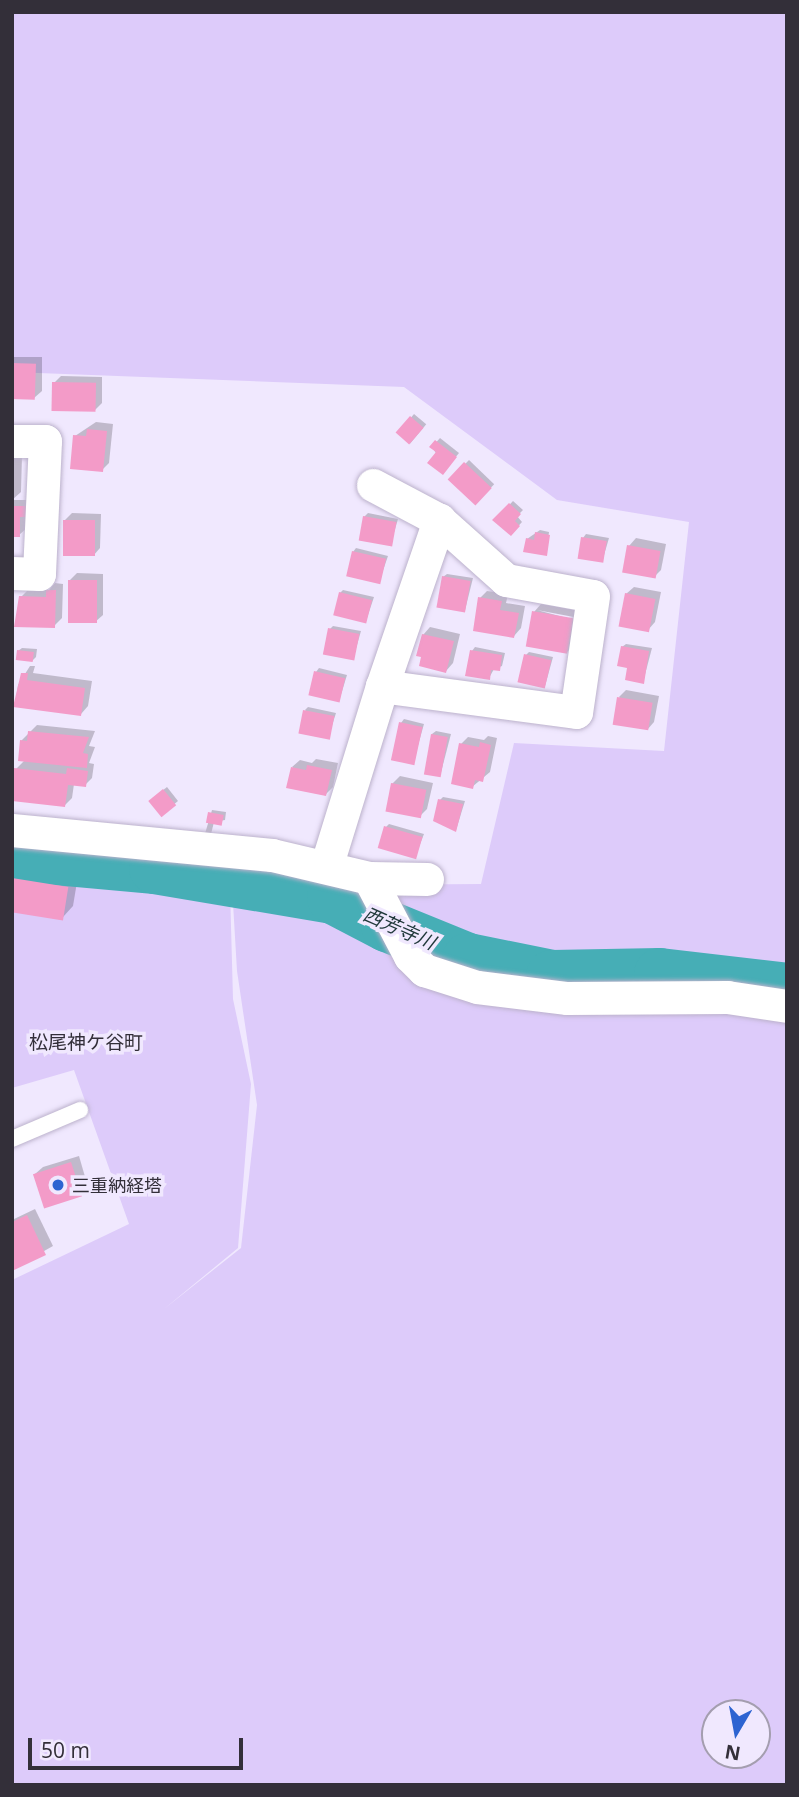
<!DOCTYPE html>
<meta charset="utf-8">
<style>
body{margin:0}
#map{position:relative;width:799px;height:1797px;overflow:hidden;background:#f0e8fe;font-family:"Open Sans","Noto Sans JP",sans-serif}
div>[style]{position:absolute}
.green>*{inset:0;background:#ddcbfa}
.shadow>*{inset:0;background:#0003;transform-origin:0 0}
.river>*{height:52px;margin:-26px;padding:0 26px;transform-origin:26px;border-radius:26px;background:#46aeb6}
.building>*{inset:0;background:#f39bc8;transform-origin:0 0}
.roads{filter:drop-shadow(0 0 2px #bcb2cc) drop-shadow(0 0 2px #bcb2cc)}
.service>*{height:16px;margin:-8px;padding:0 8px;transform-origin:8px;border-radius:8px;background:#fff}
.minor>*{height:33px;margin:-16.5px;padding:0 16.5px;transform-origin:16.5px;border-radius:16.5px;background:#fff}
.dots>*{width:19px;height:19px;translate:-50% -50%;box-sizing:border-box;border:4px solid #f0e8fe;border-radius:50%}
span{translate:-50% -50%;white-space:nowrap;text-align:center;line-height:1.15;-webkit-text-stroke:7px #f0e8fe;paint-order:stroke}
.poi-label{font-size:18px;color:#332f39}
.left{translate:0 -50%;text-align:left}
.water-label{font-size:19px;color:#1f3739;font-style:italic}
.neighbourhood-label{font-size:19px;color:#332f39}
.frame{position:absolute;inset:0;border:14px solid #332f39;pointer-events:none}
.north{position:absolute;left:701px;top:1699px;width:70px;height:70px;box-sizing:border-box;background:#f0e8fe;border:2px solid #a49eaf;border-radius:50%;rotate:190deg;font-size:19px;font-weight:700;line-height:28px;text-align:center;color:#332f39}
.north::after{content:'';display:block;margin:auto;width:24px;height:32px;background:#2d63d1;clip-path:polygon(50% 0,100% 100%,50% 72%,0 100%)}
.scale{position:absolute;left:28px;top:1738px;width:215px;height:32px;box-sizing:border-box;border:4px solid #332f39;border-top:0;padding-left:9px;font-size:21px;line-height:24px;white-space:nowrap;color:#332f39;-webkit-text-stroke:5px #f0e8fe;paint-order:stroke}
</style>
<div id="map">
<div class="green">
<div style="clip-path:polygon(evenodd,12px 12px,787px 12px,787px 1785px,12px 1785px,12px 1280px,129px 1224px,74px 1070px,12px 1088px,12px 870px,230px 889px,233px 999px,251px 1084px,238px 1248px,164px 1309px,241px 1248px,257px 1105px,237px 971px,232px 886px,481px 884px,514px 743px,664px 751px,689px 522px,557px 500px,404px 387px,12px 372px,12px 12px,715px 1713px,757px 1713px,757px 1755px,715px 1755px,715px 1713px)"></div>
</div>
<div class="shadow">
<div style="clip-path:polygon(12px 357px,42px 357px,42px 391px,34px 398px,12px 397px)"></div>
<div style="clip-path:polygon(61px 376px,102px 377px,102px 403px,95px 410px,54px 383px)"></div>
<div style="left:414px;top:414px;width:16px;height:25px;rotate:40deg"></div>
<div style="clip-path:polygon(96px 422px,113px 424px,109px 463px,102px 470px,75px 436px)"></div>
<div style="clip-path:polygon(440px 438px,459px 453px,446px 469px,432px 447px)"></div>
<div style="clip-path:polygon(12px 456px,22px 456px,21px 492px,12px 500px,34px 500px,27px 528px,19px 535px,12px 535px)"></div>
<div style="left:469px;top:460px;width:35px;height:27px;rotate:44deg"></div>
<div style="clip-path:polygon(513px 501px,523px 510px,517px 516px,522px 522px,511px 534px,495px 520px)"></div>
<div style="clip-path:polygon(72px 513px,101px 514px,100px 548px,93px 556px,65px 520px)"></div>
<div style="clip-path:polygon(368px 513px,398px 519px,390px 546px,364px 517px)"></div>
<div style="clip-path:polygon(540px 530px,549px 532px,546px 554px,527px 539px)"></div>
<div style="clip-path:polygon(586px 534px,609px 538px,602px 562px,583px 538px)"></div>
<div style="clip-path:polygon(636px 538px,666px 544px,661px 570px,653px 578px,629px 546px)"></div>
<div style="clip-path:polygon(356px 548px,388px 556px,379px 582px,353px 552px)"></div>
<div style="clip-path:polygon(77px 573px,103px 574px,103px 615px,95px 622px,70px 580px)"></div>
<div style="clip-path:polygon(447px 574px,473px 578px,465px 610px,443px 577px)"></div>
<div style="clip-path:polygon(55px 583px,63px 584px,62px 618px,54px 626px,21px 597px,29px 589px,49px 590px)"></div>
<div style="clip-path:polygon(634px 587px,661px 592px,655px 622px,648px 630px,626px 594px)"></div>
<div style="clip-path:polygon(343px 590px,374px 597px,366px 621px,340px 593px)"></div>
<div style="clip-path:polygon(487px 591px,508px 594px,506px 603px,525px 606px,521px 628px,514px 636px,480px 598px)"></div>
<div style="clip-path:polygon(541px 604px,580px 611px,579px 618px,537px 610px,578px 621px,574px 645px,567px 652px,534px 612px)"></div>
<div style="clip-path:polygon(333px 626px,361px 631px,353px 659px,330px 629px)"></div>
<div style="clip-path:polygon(430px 627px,460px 634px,453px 663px,446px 671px,424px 656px,423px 635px)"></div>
<div style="clip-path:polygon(626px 644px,652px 648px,643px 682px,629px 667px,622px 647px)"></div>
<div style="clip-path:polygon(475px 647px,505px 653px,502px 666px,494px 669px,489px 678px,472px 651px)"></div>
<div style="clip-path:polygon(22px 648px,37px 649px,36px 657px,32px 661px,18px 651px)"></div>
<div style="clip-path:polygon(529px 652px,553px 657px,545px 686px,526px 655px)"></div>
<div style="clip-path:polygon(30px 666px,35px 666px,33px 673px,92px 681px,88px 706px,81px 714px,15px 705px,18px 685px)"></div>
<div style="clip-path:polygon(319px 668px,347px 675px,339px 701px,316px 672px)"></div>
<div style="clip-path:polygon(626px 690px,659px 696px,654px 722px,647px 730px,619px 697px)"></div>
<div style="clip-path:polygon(308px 707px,336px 713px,328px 738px,305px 710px)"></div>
<div style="clip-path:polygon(404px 719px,424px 724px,413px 763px,401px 723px)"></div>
<div style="clip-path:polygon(37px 725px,95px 731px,89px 746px,95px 747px,89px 763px,94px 764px,92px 778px,85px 785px,74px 784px,72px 798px,65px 805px,16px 769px,25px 760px,21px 741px)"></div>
<div style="clip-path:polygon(436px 731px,451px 734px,440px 776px,432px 734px)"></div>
<div style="clip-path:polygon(488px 736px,497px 738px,490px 772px,472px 787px,461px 744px,468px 737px,484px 740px)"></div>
<div style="clip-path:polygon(316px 759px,338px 763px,333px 787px,326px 794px,292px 767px,300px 760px,312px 763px)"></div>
<div style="clip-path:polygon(400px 776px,433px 783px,427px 809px,420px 816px,392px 784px)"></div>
<div style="clip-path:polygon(167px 787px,178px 801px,161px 815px,153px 798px)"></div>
<div style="clip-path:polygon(443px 797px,465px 801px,456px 830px,440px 800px)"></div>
<div style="clip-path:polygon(212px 810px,226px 812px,225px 820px,214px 822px,211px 834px,204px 837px)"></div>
<div style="clip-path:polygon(389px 824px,424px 834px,415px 857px,386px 827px)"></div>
<div style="clip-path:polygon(12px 866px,78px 876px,73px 906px,63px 917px,12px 910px)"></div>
<div style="clip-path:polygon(79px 1156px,88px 1187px,81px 1194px,35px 1174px,43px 1167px)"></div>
<div style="clip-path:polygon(35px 1209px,53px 1246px,12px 1269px,12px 1220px)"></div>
</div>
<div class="river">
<div style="left:12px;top:855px;width:144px;rotate:5.2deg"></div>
<div style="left:155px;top:868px;width:181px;rotate:9.6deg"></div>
<div style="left:333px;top:898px;width:61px;rotate:27.4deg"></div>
<div style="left:387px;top:926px;width:87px;rotate:22.2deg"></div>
<div style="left:468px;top:959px;width:86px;rotate:11.4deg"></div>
<div style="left:552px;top:976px;width:108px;rotate:-1.1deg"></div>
<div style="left:660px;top:974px;width:128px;rotate:6.7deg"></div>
</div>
<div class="building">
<div style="left:12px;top:363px;width:24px;height:36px;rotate:2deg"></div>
<div style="left:52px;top:382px;width:44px;height:29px;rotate:1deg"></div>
<div style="left:410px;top:416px;width:18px;height:22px;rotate:41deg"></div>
<div style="clip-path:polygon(87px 429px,107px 431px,103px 472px,70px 469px,73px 435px,86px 436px)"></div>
<div style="clip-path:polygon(435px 440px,457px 457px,443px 475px,427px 463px,436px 452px,429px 447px)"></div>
<div style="left:464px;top:462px;width:38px;height:24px;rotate:43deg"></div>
<div style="clip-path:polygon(509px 503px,521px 514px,515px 521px,520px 526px,511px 536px,492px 520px)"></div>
<div style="clip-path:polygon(12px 506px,28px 506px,27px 517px,20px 517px,20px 537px,12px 537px)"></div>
<div style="left:363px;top:516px;width:34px;height:25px;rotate:10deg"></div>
<div style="left:63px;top:520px;width:32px;height:36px"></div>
<div style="clip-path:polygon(535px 532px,550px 535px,547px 556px,523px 552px,526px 538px,534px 540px)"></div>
<div style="left:581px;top:537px;width:26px;height:22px;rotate:9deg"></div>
<div style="left:627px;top:545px;width:34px;height:28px;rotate:10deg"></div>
<div style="left:352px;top:551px;width:35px;height:26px;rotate:13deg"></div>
<div style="left:442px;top:576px;width:29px;height:32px;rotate:10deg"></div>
<div style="left:68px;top:580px;width:29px;height:43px"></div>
<div style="clip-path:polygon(46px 590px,56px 590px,55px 628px,14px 627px,19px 596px,46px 597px)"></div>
<div style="left:339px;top:592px;width:34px;height:24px;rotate:14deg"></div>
<div style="left:625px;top:593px;width:31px;height:34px;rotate:11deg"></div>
<div style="clip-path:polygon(478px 597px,502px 601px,500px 610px,519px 613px,514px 638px,473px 631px)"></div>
<div style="left:532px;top:611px;width:42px;height:36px;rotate:10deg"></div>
<div style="left:328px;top:628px;width:32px;height:27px;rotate:11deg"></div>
<div style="clip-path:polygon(422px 634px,454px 641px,446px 673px,419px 666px,421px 657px,416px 656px)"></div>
<div style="clip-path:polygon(621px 646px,649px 651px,644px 684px,625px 680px,627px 668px,617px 666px)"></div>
<div style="left:17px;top:650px;width:17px;height:10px;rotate:7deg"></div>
<div style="clip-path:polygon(470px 650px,502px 655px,500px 671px,491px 670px,490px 680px,465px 676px)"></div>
<div style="left:524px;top:654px;width:28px;height:29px;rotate:13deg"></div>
<div style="left:314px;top:671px;width:32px;height:25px;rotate:13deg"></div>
<div style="clip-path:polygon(21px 673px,28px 673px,27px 680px,85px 688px,81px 716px,13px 707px)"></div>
<div style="left:617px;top:697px;width:36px;height:28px;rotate:9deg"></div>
<div style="left:303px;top:710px;width:32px;height:24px;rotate:11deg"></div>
<div style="left:399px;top:722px;width:24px;height:39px;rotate:12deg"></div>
<div style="clip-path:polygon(28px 731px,89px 737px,83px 753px,88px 754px,87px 768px,18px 761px,20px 740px,27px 741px)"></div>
<div style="left:431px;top:734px;width:17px;height:41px;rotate:10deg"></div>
<div style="clip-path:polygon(480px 742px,491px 745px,483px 782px,475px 780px,473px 789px,451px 784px,459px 743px,479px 747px)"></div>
<div style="clip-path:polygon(307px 765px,332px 770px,326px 796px,286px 788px,291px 767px,306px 770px)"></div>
<div style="clip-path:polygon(14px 768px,66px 774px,67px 768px,88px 771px,86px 787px,68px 785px,65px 807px,12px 801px)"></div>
<div style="left:391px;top:783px;width:36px;height:29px;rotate:11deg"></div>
<div style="left:163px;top:789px;width:21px;height:19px;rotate:51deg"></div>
<div style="clip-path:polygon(438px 799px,463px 804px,456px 832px,433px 821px)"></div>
<div style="left:208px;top:812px;width:16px;height:11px;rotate:11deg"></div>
<div style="left:384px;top:826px;width:40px;height:23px;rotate:16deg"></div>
<div style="left:12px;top:878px;width:57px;height:34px;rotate:9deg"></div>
<div style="left:71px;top:1162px;width:36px;height:40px;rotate:72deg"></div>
<div style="clip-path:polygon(27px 1215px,46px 1255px,12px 1271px,12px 1222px)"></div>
</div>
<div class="roads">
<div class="service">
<div style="left:12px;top:1139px;width:74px;rotate:-23.1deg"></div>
</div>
<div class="minor">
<div style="left:12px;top:441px;width:33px"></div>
<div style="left:45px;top:441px;width:133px;rotate:92.6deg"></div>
<div style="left:39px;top:574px;width:27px;rotate:-178deg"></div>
<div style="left:373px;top:485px;width:75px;rotate:27.9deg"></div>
<div style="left:12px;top:830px;width:261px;rotate:5.5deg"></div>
<div style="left:272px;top:855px;width:100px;rotate:13.3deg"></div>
<div style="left:369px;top:878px;width:58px;rotate:1deg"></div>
<div style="left:326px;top:867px;width:189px;rotate:-72.8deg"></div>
<div style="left:382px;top:686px;width:176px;rotate:-71deg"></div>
<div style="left:439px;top:520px;width:90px;rotate:41.8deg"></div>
<div style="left:506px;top:580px;width:88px;rotate:10.4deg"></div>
<div style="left:593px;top:596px;width:117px;rotate:98.3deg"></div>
<div style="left:576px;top:712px;width:196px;rotate:-172.4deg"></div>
<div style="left:369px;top:878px;width:88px;rotate:62.3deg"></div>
<div style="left:410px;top:956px;width:20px;rotate:45deg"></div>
<div style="left:424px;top:970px;width:56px;rotate:17.8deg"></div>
<div style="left:477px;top:987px;width:91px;rotate:7deg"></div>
<div style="left:567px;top:998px;width:160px;rotate:-0.4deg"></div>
<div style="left:727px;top:997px;width:61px;rotate:8.5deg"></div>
</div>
</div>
<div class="dots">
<div style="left:58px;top:1185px;background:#2d63d1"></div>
</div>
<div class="poi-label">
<span class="left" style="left:72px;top:1185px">三重納経塔</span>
</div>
<div class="water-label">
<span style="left:399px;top:929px;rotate:24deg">西芳寺川</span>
</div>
<div class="neighbourhood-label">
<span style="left:86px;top:1043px">松尾神ケ谷町</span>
</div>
<div class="frame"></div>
<div class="north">N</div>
<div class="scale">50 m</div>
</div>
